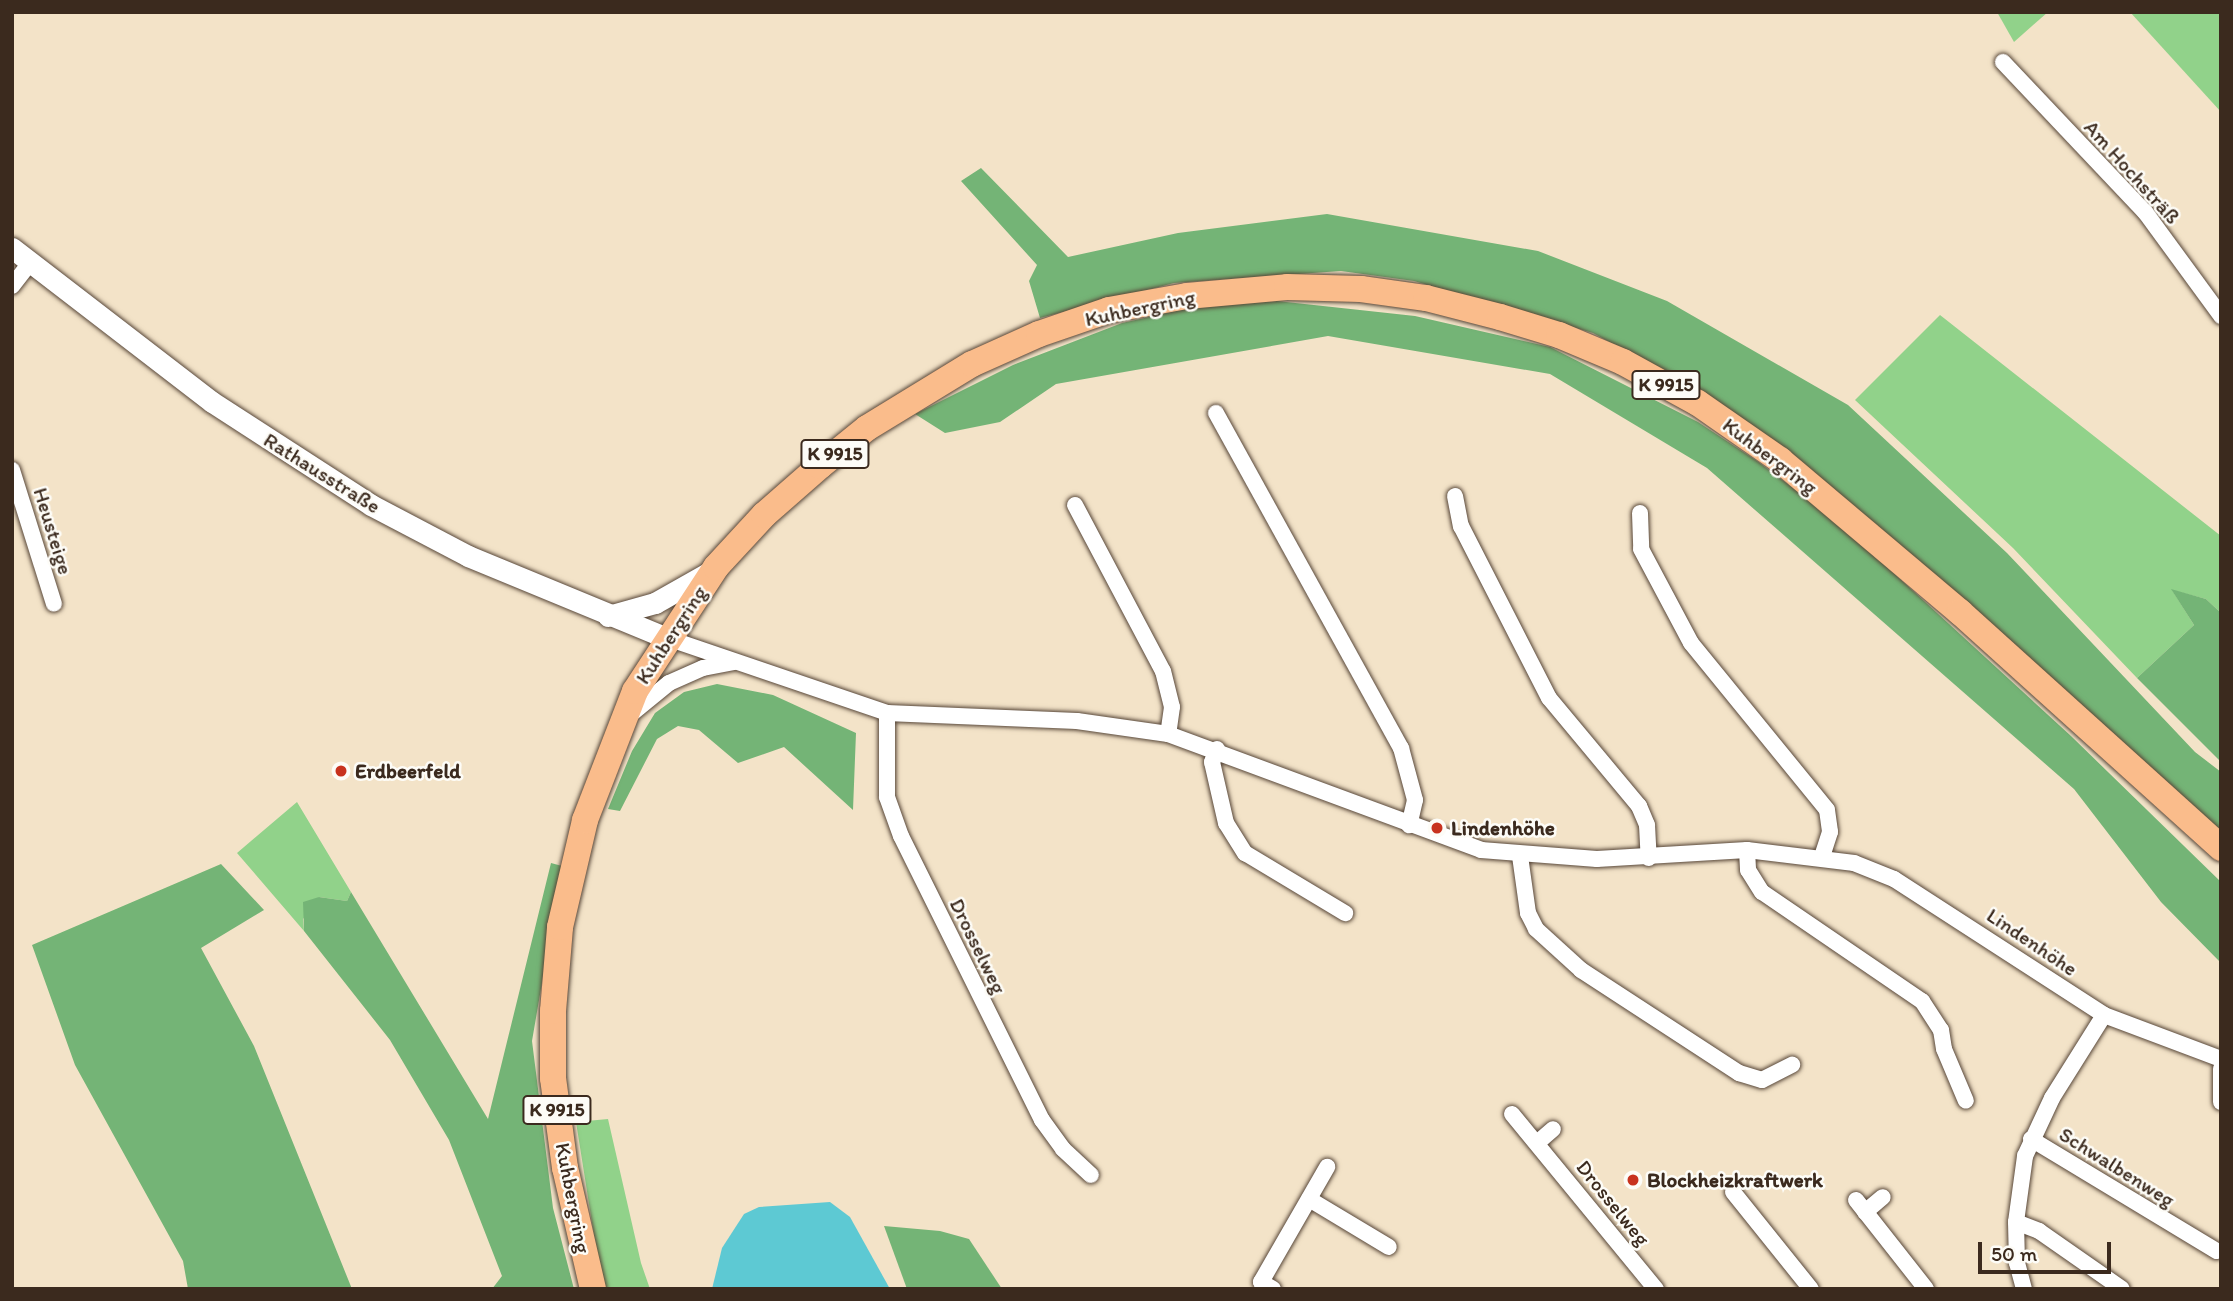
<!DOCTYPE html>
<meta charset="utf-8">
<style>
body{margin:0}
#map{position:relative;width:2233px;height:1301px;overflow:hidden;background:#f3e3c8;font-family:Itim,sans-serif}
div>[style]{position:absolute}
.green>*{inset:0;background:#91d28a}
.forest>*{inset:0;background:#74b476}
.water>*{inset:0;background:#5dc9d3}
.roads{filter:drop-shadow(0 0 2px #574638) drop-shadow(0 0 2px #574638)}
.minor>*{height:16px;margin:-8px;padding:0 8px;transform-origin:8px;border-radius:8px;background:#fff}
.tertiary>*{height:21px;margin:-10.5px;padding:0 10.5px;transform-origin:10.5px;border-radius:10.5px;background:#fff}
.primary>*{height:26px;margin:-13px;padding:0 13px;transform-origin:13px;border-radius:13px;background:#fabc8b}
.dots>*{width:19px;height:19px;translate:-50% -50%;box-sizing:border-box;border:4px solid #fdfcf7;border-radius:50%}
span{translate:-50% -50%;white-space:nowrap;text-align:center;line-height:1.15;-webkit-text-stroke:5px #fdfcf7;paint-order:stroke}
.shield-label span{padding:2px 5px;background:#fdfcf7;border:2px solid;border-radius:5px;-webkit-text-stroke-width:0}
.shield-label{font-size:19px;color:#3b2a1e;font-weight:700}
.street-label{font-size:21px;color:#3b2a1e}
.poi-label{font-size:21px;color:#3b2a1e;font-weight:700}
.left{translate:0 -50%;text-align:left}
.frame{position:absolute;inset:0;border:14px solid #3b2a1e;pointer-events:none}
.scale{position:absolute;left:1978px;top:1242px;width:133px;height:32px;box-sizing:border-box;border:4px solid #3b2a1e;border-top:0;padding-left:9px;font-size:21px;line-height:24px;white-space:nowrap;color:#3b2a1e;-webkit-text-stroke:5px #fdfcf7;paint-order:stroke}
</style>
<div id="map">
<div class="green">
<div style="clip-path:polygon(1997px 12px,2048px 12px,2014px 42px)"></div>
<div style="clip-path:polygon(2130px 12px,2219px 12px,2221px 112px)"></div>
<div style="clip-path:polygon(1940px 315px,2221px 536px,2221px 613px,2206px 599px,2172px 590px,2194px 625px,2137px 678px,2013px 548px,1855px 400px)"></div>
<div style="clip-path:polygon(297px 802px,351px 892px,347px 901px,319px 897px,303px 919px,304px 931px,237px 853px)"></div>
<div style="clip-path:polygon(608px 1119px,641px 1263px,650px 1289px,605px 1289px,600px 1273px,576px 1122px)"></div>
</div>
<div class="forest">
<div style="clip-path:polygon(981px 168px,1068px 257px,1178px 233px,1327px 214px,1538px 251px,1667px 301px,1848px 405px,2007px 553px,2195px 752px,2221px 772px,2221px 832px,1664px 372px,1593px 333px,1414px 281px,1341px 271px,1174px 283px,1040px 318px,1029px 281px,1037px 265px,961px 181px)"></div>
<div style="clip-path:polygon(1277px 301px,1415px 316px,1550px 347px,1698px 422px,1757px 461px,1838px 522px,2071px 736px,2221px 882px,2221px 963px,2161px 902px,2074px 789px,1707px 468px,1550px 374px,1328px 336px,1056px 384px,1000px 422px,945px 433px,915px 414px,1013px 365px,1122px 323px,1203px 305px)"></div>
<div style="clip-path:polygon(2171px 589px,2206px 599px,2221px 613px,2221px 762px,2137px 678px,2194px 625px)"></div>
<div style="clip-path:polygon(717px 684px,773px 695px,856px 733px,853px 810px,784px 747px,738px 763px,699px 730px,678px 726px,657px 739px,620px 811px,608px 809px,632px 751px,655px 713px,684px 692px)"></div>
<div style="clip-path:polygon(551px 863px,562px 866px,532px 1041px,553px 1208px,574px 1289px,492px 1289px,502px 1276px,449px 1140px,390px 1040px,304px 931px,303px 902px,319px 897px,347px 901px,351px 892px,488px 1119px)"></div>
<div style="clip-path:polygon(221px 864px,264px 910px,201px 948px,254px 1046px,352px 1289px,188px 1289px,183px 1261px,75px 1065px,32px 945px)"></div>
<div style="clip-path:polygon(884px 1226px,940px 1231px,969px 1239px,1002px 1289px,907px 1289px)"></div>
</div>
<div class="water">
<div style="clip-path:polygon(830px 1202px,850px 1217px,890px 1289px,712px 1289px,722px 1248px,744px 1214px,759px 1207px)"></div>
</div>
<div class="roads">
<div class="minor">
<div style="left:2003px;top:62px;width:207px;rotate:46.6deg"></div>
<div style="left:2145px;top:212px;width:129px;rotate:53.8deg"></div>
<div style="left:12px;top:286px;width:29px;rotate:-52deg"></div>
<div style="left:1216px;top:413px;width:383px;rotate:61.1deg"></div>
<div style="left:1401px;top:748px;width:54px;rotate:74.9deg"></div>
<div style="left:1415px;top:800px;width:26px;rotate:103deg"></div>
<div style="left:12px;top:470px;width:140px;rotate:72.6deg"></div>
<div style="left:1455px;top:496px;width:31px;rotate:79deg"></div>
<div style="left:1461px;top:526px;width:193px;rotate:62.9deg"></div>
<div style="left:1549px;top:698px;width:141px;rotate:50.2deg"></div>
<div style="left:1639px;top:806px;width:21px;rotate:67deg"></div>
<div style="left:1647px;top:825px;width:33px;rotate:87deg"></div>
<div style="left:1075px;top:505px;width:188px;rotate:62.1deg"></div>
<div style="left:1163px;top:671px;width:37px;rotate:76deg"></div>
<div style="left:1172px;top:707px;width:27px;rotate:98deg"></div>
<div style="left:1640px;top:513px;width:36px;rotate:88deg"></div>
<div style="left:1641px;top:549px;width:106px;rotate:62deg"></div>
<div style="left:1691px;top:643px;width:215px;rotate:50.8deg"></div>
<div style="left:1827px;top:810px;width:22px;rotate:82deg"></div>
<div style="left:1830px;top:832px;width:26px;rotate:108deg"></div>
<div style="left:667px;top:638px;width:232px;rotate:18.8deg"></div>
<div style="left:887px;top:713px;width:190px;rotate:2.4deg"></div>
<div style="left:1077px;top:721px;width:92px;rotate:8.1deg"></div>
<div style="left:1168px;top:734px;width:334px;rotate:20.3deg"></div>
<div style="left:1481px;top:850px;width:116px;rotate:4.4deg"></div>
<div style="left:1597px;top:859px;width:150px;rotate:-3.4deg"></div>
<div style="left:1747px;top:850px;width:108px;rotate:6.9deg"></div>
<div style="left:1854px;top:863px;width:43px;rotate:21.8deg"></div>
<div style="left:1894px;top:879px;width:250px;rotate:32.9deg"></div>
<div style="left:2104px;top:1015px;width:125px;rotate:20.6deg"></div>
<div style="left:887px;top:713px;width:84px;rotate:90deg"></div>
<div style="left:887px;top:797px;width:41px;rotate:70.3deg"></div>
<div style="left:901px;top:836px;width:317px;rotate:63.6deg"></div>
<div style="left:1042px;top:1120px;width:36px;rotate:54deg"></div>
<div style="left:1063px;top:1149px;width:38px;rotate:43deg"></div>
<div style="left:631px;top:714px;width:49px;rotate:-39.2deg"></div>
<div style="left:669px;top:683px;width:37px;rotate:-24deg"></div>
<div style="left:703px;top:668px;width:32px;rotate:-11deg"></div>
<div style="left:1217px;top:749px;width:14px;rotate:111deg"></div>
<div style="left:1212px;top:762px;width:63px;rotate:77.1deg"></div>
<div style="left:1226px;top:823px;width:36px;rotate:58deg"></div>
<div style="left:1245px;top:853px;width:117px;rotate:31deg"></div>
<div style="left:1747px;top:850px;width:20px;rotate:87deg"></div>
<div style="left:1748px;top:870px;width:26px;rotate:58deg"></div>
<div style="left:1762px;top:892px;width:194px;rotate:34.3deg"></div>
<div style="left:1922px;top:1001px;width:35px;rotate:57deg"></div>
<div style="left:1941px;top:1030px;width:19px;rotate:81deg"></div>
<div style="left:1944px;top:1049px;width:56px;rotate:67.1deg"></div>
<div style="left:1520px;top:856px;width:58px;rotate:82deg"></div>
<div style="left:1528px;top:913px;width:18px;rotate:63deg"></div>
<div style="left:1536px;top:929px;width:61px;rotate:42.3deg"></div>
<div style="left:1581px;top:970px;width:189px;rotate:33.1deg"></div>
<div style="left:1739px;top:1073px;width:24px;rotate:17deg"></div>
<div style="left:1762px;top:1080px;width:34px;rotate:-27deg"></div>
<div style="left:2221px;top:1069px;width:33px;rotate:90deg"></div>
<div style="left:1512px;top:1114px;width:227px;rotate:50.6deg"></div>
<div style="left:2031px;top:1139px;width:217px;rotate:31.1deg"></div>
<div style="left:1537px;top:1143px;width:21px;rotate:-41deg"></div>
<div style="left:1733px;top:1192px;width:124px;rotate:51.2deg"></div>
<div style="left:1309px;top:1199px;width:93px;rotate:31deg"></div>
<div style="left:1856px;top:1200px;width:113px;rotate:51.8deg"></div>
<div style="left:1865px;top:1212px;width:23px;rotate:-40deg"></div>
<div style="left:2016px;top:1222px;width:25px;rotate:21deg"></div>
<div style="left:2039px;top:1231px;width:101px;rotate:34.9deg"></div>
<div style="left:1273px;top:1289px;width:14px;rotate:-150deg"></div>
<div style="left:1261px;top:1282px;width:133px;rotate:-60.1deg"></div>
<div style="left:2024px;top:1289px;width:27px;rotate:-105deg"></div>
<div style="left:2017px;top:1263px;width:41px;rotate:-91.4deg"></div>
<div style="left:2016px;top:1222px;width:67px;rotate:-82.2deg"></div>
<div style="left:2025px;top:1156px;width:64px;rotate:-65deg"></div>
<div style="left:2052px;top:1098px;width:98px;rotate:-57.9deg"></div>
</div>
<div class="tertiary">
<div style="left:12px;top:248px;width:252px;rotate:37.6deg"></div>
<div style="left:212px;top:402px;width:189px;rotate:32.9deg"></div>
<div style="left:371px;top:505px;width:110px;rotate:27.7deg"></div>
<div style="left:468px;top:556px;width:215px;rotate:22.4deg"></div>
<div style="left:608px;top:616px;width:49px;rotate:-15.5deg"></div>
<div style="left:655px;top:603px;width:61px;rotate:-29.5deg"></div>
</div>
<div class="primary">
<div style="left:593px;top:1289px;width:124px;rotate:-103deg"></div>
<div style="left:565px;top:1168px;width:91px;rotate:-97.6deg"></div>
<div style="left:553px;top:1078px;width:67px;rotate:-90deg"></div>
<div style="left:553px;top:1011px;width:84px;rotate:-85.2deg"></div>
<div style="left:560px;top:927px;width:110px;rotate:-76.8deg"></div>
<div style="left:585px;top:820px;width:138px;rotate:-68.8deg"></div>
<div style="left:635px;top:691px;width:148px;rotate:-56.8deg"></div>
<div style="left:716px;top:567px;width:71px;rotate:-47.3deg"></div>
<div style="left:764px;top:515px;width:74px;rotate:-41.2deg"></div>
<div style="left:820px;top:466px;width:60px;rotate:-39deg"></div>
<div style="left:867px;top:428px;width:123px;rotate:-31.4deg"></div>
<div style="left:972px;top:364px;width:73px;rotate:-24.1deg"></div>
<div style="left:1039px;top:334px;width:74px;rotate:-18.9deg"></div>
<div style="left:1109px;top:310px;width:79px;rotate:-10.2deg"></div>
<div style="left:1187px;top:296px;width:100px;rotate:-5.1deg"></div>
<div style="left:1287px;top:287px;width:74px;rotate:1.5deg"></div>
<div style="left:1361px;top:289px;width:66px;rotate:7.9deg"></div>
<div style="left:1426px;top:298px;width:76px;rotate:14.4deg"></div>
<div style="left:1500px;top:317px;width:62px;rotate:17deg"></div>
<div style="left:1559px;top:335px;width:69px;rotate:22.9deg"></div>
<div style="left:1623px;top:362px;width:85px;rotate:28.7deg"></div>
<div style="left:1698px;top:403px;width:100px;rotate:34.8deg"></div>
<div style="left:1780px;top:460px;width:236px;rotate:40.2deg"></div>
<div style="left:1960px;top:612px;width:352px;rotate:42.1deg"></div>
</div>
</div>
<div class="dots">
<div style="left:341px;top:771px;background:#c8321e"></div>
<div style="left:1437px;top:828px;background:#c8321e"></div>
<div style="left:1633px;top:1180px;background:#c8321e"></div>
</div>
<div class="shield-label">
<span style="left:1666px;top:385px">K 9915</span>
<span style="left:835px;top:454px">K 9915</span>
<span style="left:557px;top:1110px">K 9915</span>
</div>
<div class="street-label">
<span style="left:2132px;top:172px;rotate:48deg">Am Hochsträß</span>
<span style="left:1140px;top:308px;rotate:-12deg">Kuhbergring</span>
<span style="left:1770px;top:456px;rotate:37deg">Kuhbergring</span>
<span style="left:322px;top:473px;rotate:32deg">Rathausstraße</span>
<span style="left:53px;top:531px;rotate:73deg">Heusteige</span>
<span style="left:671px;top:635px;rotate:-57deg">Kuhbergring</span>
<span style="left:2032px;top:942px;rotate:34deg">Lindenhöhe</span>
<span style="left:978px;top:946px;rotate:64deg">Drosselweg</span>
<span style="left:2117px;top:1167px;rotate:32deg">Schwalbenweg</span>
<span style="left:573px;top:1198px;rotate:79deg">Kuhbergring</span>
<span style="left:1613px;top:1203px;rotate:51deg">Drosselweg</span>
</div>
<div class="poi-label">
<span class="left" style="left:355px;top:771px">Erdbeerfeld</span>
<span class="left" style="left:1451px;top:828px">Lindenhöhe</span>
<span class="left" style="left:1647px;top:1180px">Blockheizkraftwerk</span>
</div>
<div class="frame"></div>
<div class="scale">50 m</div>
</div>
